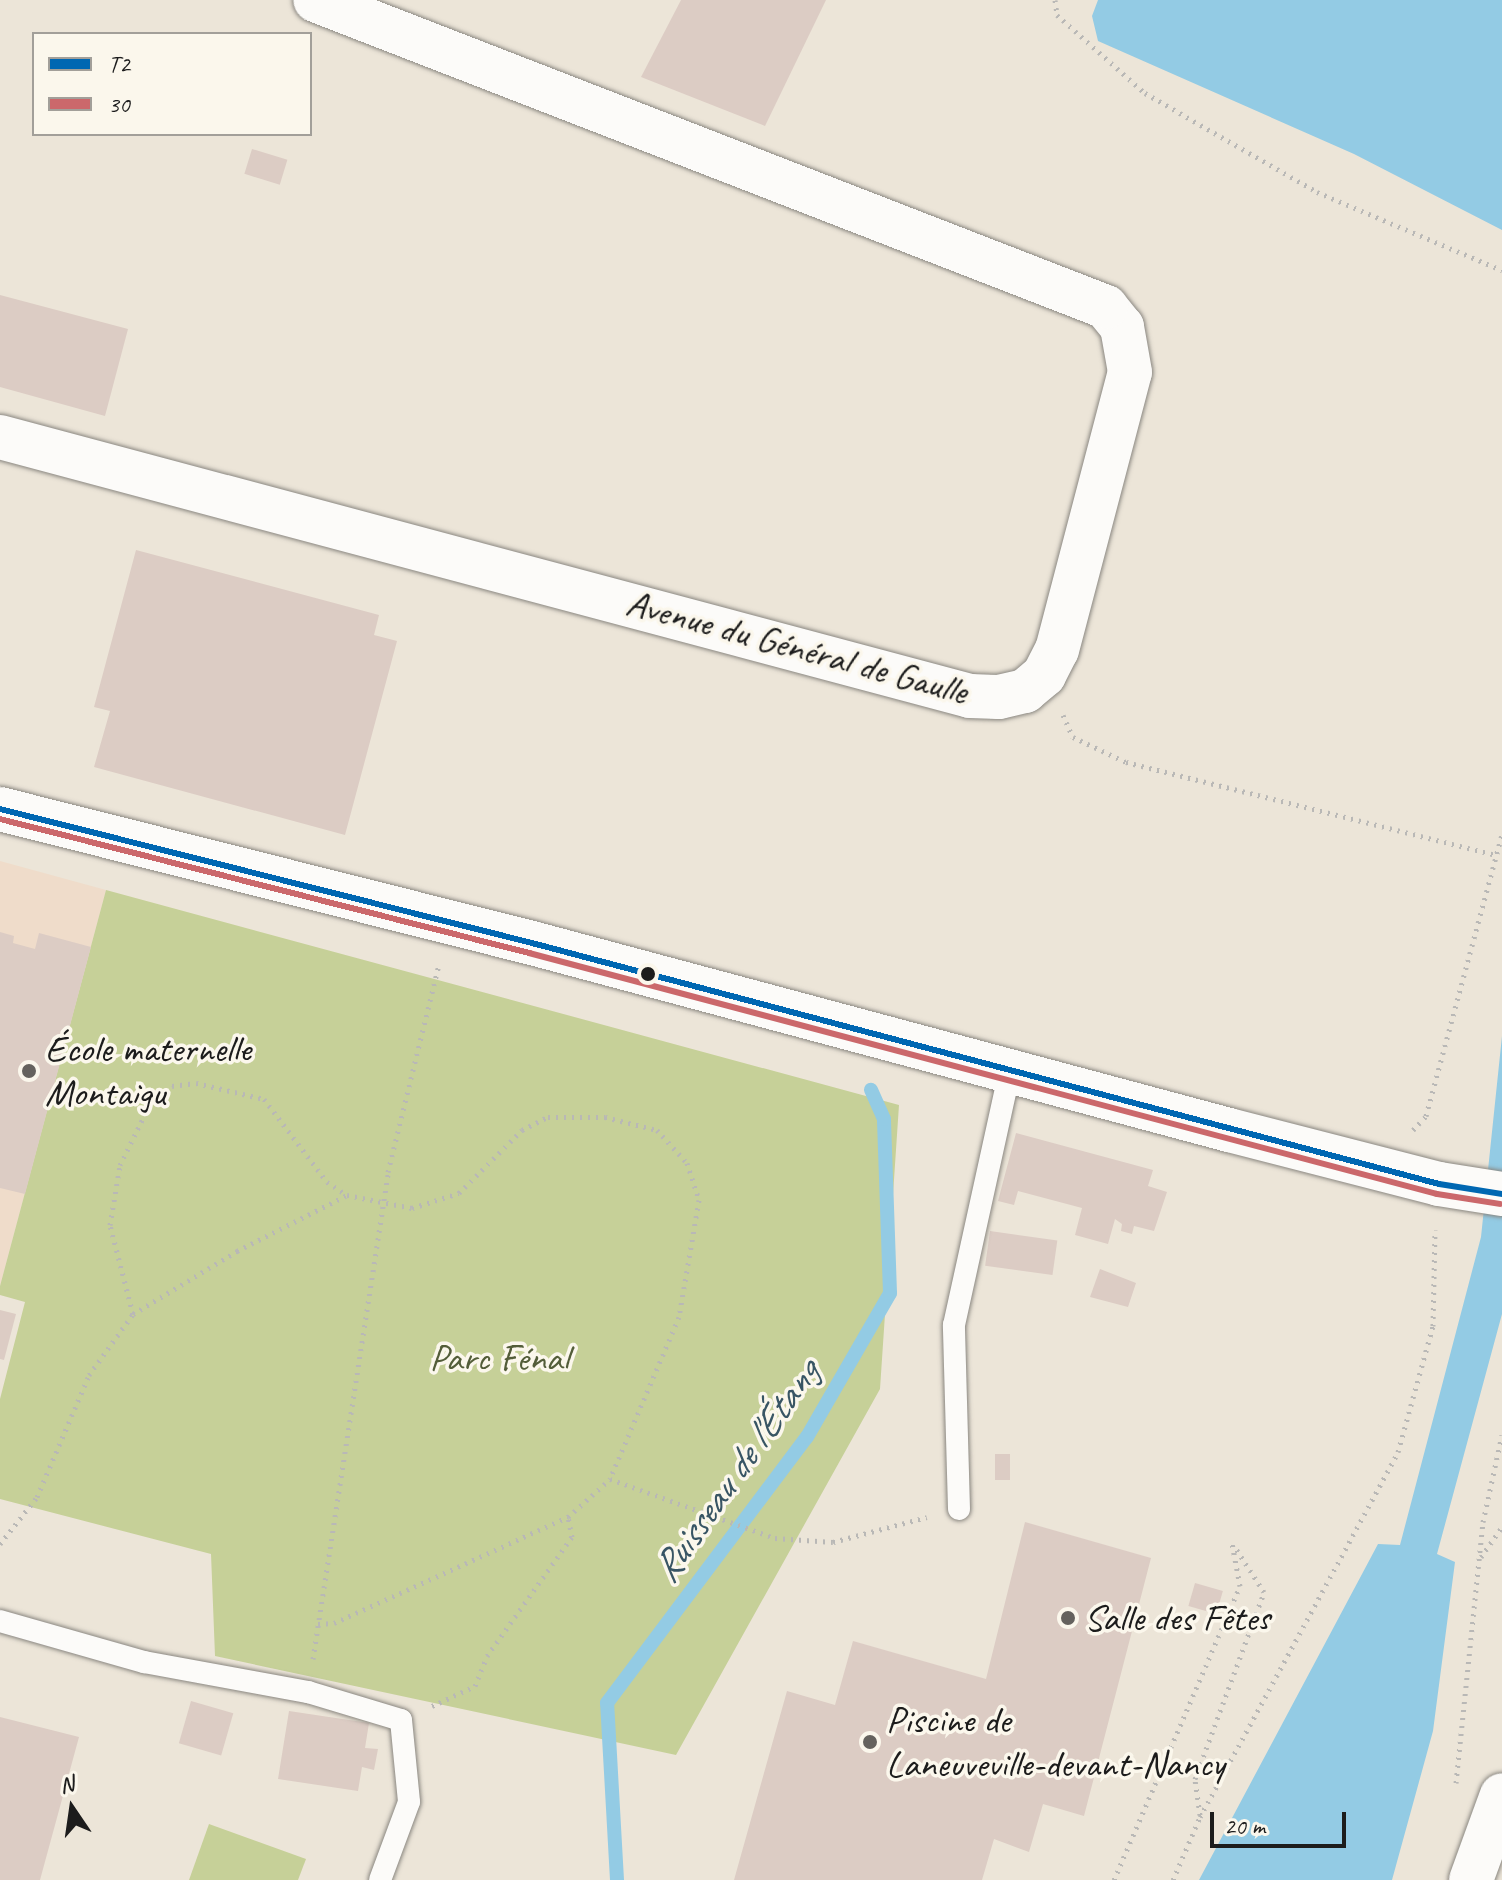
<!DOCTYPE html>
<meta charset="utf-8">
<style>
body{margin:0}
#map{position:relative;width:1502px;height:1880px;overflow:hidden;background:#ece5d8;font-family:Caveat,sans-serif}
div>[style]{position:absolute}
.built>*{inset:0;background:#efdcca}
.green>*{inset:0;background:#c6d098}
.water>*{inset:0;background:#93cbe4}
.stream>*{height:14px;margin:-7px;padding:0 7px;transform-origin:7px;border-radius:7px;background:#93cbe4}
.building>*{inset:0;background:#dcccc4;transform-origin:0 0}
.path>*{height:5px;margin-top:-2.5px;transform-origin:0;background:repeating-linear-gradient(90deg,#b9b8b6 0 2px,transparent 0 8px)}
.roads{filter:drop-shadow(0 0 2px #8a8781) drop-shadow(0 0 2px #8a8781)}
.service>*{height:22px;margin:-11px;padding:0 11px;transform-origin:11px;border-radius:11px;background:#fcfbf9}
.minor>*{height:44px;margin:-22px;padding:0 22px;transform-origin:22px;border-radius:22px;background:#fcfbf9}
.secondary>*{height:44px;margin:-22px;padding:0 22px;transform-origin:22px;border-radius:22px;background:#fcfbf9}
.bus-1>*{height:6px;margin:-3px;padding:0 3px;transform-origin:3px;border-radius:3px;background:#0067b2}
.bus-2>*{height:6px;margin:-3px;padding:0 3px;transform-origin:3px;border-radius:3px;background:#cb686b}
.dots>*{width:22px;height:22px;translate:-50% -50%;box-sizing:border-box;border:4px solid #fbf7ec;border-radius:50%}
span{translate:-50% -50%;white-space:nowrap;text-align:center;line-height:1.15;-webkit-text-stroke:7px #fbf7ec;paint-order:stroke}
.street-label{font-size:38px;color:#1c1c1c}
.poi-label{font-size:38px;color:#1c1c1c}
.left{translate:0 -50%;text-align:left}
.park-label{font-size:38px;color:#535d39}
.water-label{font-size:40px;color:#385564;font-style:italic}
.legend{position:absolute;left:32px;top:32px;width:280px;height:104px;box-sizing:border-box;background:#fbf7ec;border:2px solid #a29f99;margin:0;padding:10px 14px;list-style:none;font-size:24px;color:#1c1c1c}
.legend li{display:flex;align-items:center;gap:16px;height:40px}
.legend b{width:40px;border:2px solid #a29f99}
.north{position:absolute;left:32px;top:1768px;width:80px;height:80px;-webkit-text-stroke:6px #fbf7ec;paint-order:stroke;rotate:347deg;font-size:22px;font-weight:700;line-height:32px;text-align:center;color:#1c1c1c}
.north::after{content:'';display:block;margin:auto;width:28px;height:36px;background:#1c1c1c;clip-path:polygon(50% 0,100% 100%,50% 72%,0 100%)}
.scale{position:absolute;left:1210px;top:1812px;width:136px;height:36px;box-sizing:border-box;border:4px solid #1c1c1c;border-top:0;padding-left:10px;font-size:24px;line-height:28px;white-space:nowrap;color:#1c1c1c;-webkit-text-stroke:6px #fbf7ec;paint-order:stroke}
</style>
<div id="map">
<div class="built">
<div style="clip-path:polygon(0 861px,106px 890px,0 1286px)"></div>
</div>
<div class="green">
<div style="clip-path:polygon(106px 890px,899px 1105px,880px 1389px,676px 1755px,215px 1656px,211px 1554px,0 1499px,0 1399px,25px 1302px,0 1295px,0 1286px)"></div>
<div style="clip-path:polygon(209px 1824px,306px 1859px,298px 1880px,189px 1880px)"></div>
</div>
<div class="water">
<div style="clip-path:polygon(1098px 0,1502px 0,1502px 230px,1354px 154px,1098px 41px,1092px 16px)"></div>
<div style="clip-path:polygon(1502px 1036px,1502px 1314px,1437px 1554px,1455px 1562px,1433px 1731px,1392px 1880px,1199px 1880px,1378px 1544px,1400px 1545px,1481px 1237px)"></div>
</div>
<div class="stream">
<div style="left:617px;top:1880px;width:177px;rotate:-93.2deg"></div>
<div style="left:607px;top:1703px;width:333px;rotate:-53.1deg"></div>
<div style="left:807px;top:1437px;width:166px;rotate:-60deg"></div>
<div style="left:890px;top:1293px;width:174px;rotate:-92deg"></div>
<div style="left:884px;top:1119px;width:32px;rotate:-114deg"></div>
</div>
<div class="building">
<div style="clip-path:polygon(681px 0,826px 0,765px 126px,641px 77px)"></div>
<div style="left:252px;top:149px;width:37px;height:26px;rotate:17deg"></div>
<div style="clip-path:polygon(0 295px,128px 329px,105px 416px,0 387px)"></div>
<div style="clip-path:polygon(136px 550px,379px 615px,374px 635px,397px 641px,345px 835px,94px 767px,110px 711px,94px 707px)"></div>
<div style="clip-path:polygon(0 932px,14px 936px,13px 943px,35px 949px,39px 933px,91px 947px,25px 1194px,0 1188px)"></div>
<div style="clip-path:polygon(1016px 1133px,1153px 1170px,1148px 1186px,1167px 1192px,1154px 1231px,1134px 1226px,1132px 1234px,1121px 1231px,1122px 1224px,1115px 1219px,1108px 1244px,1075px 1235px,1082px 1208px,1018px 1191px,1014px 1205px,998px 1201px)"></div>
<div style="left:990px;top:1231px;width:68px;height:35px;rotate:8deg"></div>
<div style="clip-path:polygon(1100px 1269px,1136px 1283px,1128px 1307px,1090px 1297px)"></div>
<div style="clip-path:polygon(0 1310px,16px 1314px,4px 1360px,0 1359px)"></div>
<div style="left:995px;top:1454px;width:15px;height:26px"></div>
<div style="clip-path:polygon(1025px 1522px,1151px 1558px,1084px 1816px,1043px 1804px,1029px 1852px,994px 1839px,982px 1880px,734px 1880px,787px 1691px,835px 1705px,853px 1641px,986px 1679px)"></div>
<div style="left:1195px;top:1583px;width:29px;height:24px;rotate:16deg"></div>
<div style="left:191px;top:1701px;width:44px;height:44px;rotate:16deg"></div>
<div style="clip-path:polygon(289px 1711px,369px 1723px,365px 1748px,378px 1749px,374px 1770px,362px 1767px,358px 1791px,278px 1779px)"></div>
<div style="clip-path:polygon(0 1717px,79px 1737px,40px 1880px,0 1880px)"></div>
</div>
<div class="path">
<div style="left:1055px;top:0;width:15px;rotate:82deg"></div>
<div style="left:1057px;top:15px;width:118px;rotate:41.6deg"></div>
<div style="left:1145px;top:93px;width:198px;rotate:29.9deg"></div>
<div style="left:1317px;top:192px;width:201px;rotate:22.9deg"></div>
<div style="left:1063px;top:715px;width:24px;rotate:66deg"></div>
<div style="left:1073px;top:737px;width:59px;rotate:25.3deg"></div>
<div style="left:1126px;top:762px;width:382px;rotate:14.1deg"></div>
<div style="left:1413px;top:1130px;width:19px;rotate:-47deg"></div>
<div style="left:1426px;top:1116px;width:292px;rotate:-74.9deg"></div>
<div style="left:133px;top:1314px;width:92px;rotate:-104.5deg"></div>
<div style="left:110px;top:1225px;width:61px;rotate:-80.5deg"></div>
<div style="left:120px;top:1165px;width:72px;rotate:-63.8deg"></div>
<div style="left:152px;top:1100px;width:24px;rotate:-35deg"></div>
<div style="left:172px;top:1086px;width:24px;rotate:-7deg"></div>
<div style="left:196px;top:1083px;width:70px;rotate:13.2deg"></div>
<div style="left:264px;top:1099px;width:104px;rotate:52.8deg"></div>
<div style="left:327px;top:1182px;width:24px;rotate:33deg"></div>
<div style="left:347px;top:1195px;width:66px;rotate:11.3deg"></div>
<div style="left:412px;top:1208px;width:49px;rotate:-17.7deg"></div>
<div style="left:459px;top:1193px;width:89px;rotate:-45deg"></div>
<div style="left:522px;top:1130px;width:29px;rotate:-27deg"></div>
<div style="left:548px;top:1117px;width:57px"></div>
<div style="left:605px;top:1117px;width:54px;rotate:14deg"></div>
<div style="left:657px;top:1130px;width:45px;rotate:47.7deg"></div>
<div style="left:687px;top:1163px;width:39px;rotate:72deg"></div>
<div style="left:699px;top:1200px;width:119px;rotate:99.7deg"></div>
<div style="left:679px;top:1317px;width:176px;rotate:113.1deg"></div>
<div style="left:0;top:1544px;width:60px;rotate:-51.8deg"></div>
<div style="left:37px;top:1497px;width:133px;rotate:-66.9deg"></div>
<div style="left:89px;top:1375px;width:75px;rotate:-54.2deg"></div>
<div style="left:133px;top:1314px;width:122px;rotate:-31.2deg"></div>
<div style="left:237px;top:1251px;width:123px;rotate:-27deg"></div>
<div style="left:1481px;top:1557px;width:37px;rotate:-55deg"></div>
<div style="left:318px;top:1624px;width:16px;rotate:-4deg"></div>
<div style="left:334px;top:1623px;width:257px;rotate:-24.4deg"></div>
<div style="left:568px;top:1517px;width:57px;rotate:-42.1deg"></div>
<div style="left:610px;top:1479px;width:175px;rotate:19.7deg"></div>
<div style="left:775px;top:1538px;width:58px;rotate:3.9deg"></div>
<div style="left:833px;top:1542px;width:97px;rotate:-14.9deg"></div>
<div style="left:313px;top:1659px;width:493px;rotate:-81.2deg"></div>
<div style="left:388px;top:1172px;width:213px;rotate:-76.2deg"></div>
<div style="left:432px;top:1706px;width:47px;rotate:-24.9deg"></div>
<div style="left:475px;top:1686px;width:32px;rotate:-68deg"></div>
<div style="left:487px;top:1656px;width:146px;rotate:-54.5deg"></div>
<div style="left:572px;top:1537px;width:20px;rotate:-101deg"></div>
<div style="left:1456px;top:1783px;width:262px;rotate:-84.1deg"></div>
<div style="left:1483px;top:1522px;width:89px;rotate:-77.7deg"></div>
<div style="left:1200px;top:1815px;width:36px;rotate:-98deg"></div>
<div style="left:1195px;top:1779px;width:199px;rotate:-69.7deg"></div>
<div style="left:1264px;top:1592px;width:54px;rotate:-122.8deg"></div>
<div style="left:1114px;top:1880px;width:320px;rotate:-66.8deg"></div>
<div style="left:1240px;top:1586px;width:44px;rotate:-100.5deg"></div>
<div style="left:1173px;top:1880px;width:69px;rotate:-66.8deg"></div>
<div style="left:1200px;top:1817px;width:415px;rotate:-61.5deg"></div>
<div style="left:1398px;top:1452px;width:131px;rotate:-74.5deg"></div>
<div style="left:1433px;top:1326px;width:96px;rotate:-88.8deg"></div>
</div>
<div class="roads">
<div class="service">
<div style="left:959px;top:1509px;width:184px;rotate:-91.6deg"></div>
<div style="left:954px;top:1325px;width:260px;rotate:-77.6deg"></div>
<div style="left:0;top:1621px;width:150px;rotate:15.9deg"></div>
<div style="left:144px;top:1662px;width:167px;rotate:10.4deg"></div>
<div style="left:308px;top:1692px;width:97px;rotate:16.8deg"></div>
<div style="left:401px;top:1720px;width:82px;rotate:84.4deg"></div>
<div style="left:409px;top:1802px;width:83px;rotate:110.4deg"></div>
</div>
<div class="minor">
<div style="left:0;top:437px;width:1004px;rotate:14.95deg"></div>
<div style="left:970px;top:696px;width:29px;rotate:2deg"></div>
<div style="left:999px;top:697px;width:27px;rotate:-13deg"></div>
<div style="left:1025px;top:691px;width:25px;rotate:-40deg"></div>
<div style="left:1044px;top:675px;width:28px;rotate:-63deg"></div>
<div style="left:1057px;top:650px;width:287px;rotate:-75.3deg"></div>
<div style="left:1130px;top:372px;width:46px;rotate:-100.1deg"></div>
<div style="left:1122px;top:327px;width:26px;rotate:-129deg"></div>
<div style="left:1106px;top:307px;width:848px;rotate:-158.79deg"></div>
<div style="left:1471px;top:1880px;width:90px;rotate:-70deg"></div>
</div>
<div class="secondary">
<div style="left:0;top:809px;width:549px;rotate:14.14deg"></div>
<div style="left:532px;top:943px;width:722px;rotate:15.02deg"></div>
<div style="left:1229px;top:1130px;width:217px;rotate:14.4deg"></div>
<div style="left:1439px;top:1184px;width:64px;rotate:9deg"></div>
</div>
</div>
<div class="bus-1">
<div style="left:0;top:809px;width:549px;rotate:14.14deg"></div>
<div style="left:532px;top:943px;width:938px;rotate:14.88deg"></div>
<div style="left:1439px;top:1184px;width:64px;rotate:9deg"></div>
</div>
<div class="bus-2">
<div style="left:0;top:819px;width:546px;rotate:14.21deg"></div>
<div style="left:529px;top:953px;width:939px;rotate:14.86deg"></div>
<div style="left:1437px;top:1194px;width:64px;rotate:9deg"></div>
</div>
<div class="dots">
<div style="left:648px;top:974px;background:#1c1c1c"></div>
<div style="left:29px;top:1071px;background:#65625e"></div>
<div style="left:1068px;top:1618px;background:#65625e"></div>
<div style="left:870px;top:1742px;background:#65625e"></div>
</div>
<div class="street-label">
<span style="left:797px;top:647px;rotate:15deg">Avenue du Général de Gaulle</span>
</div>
<div class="poi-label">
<span class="left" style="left:45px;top:1071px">École maternelle<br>Montaigu</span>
<span class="left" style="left:1084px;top:1618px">Salle des Fêtes</span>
<span class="left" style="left:886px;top:1742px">Piscine de<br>Laneuveville-devant-Nancy</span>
</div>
<div class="park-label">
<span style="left:499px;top:1358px">Parc Fénal</span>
</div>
<div class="water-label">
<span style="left:735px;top:1471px;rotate:-55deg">Ruisseau de l'Étang</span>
</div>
<ul class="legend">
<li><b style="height:10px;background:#0067b2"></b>T2</li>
<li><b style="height:10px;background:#cb686b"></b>30</li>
</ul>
<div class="north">N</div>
<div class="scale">20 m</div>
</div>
